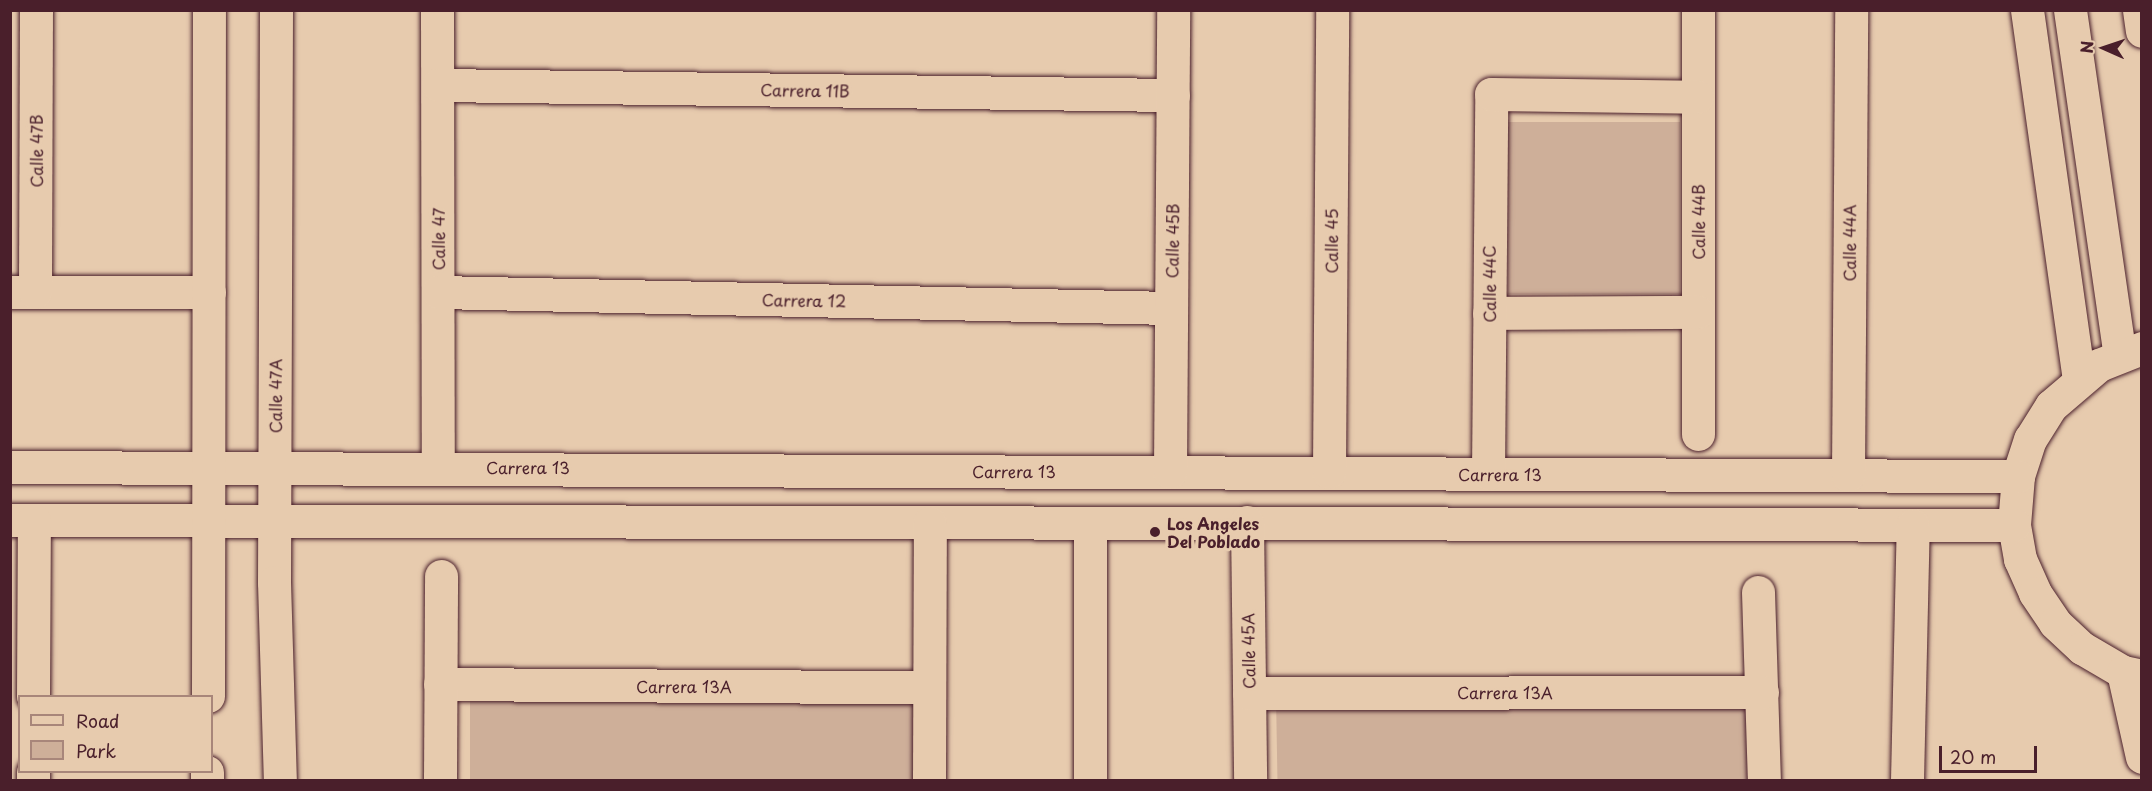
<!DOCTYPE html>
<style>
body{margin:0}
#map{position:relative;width:2152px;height:791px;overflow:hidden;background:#e7cbae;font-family:"Playpen Sans",sans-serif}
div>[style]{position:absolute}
.green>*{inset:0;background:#ceaf99;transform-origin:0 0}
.roads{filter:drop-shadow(0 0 2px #4a1f2b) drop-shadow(0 0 2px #4a1f2b)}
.minor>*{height:33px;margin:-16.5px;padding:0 16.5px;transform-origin:16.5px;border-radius:16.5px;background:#e7cbae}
.major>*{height:33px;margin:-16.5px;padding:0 16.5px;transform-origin:16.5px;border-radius:16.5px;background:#e7cbae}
.dots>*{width:16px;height:16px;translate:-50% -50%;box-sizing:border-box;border:3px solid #e7cbae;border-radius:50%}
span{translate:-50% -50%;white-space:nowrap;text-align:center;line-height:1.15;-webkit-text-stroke:6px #e7cbae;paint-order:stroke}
.street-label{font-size:16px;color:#4a1f2b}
.poi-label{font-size:16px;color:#4a1f2b;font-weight:700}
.left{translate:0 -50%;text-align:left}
.frame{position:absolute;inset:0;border:12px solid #4a1f2b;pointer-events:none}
.legend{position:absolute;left:18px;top:695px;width:195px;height:78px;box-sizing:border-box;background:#e7cbae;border:2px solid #a8867a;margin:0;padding:8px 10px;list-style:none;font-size:18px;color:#4a1f2b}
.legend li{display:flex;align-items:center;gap:12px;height:30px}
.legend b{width:30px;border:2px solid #a8867a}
.north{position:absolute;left:2074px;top:18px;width:60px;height:60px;-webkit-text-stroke:4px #e7cbae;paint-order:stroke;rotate:273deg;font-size:16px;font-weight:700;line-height:24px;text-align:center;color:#4a1f2b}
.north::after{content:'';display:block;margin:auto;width:21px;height:27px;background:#4a1f2b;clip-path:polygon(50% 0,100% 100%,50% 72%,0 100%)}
.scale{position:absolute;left:1939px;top:746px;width:98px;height:27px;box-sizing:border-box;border:3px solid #4a1f2b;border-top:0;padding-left:8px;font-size:18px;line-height:21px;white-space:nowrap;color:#4a1f2b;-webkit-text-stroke:4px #e7cbae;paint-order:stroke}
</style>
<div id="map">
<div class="green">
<div style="left:1508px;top:122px;width:172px;height:172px"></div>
<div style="left:470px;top:684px;width:458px;height:96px"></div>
<div style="left:1762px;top:692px;width:88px;height:486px;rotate:89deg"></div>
</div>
<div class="roads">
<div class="minor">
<div style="left:276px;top:10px;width:572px;rotate:90.2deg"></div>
<div style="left:274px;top:582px;width:198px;rotate:88.3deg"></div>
<div style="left:437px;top:10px;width:457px;rotate:89.9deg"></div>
<div style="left:1698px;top:10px;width:424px;rotate:90deg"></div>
<div style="left:2027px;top:10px;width:372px;rotate:82deg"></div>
<div style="left:2070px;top:10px;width:349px;rotate:81.8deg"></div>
<div style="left:438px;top:85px;width:735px;rotate:0.78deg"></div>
<div style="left:10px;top:292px;width:199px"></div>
<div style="left:35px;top:292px;width:282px;rotate:-89.8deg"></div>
<div style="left:438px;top:292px;width:733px;rotate:1.25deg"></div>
<div style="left:1489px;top:313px;width:209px;rotate:-0.3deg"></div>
<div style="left:2142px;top:348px;width:46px;rotate:158.4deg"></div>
<div style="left:2099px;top:365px;width:63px;rotate:139.5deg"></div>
<div style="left:2051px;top:406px;width:39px;rotate:122deg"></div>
<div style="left:2030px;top:439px;width:39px;rotate:108deg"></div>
<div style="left:2018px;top:476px;width:49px;rotate:94.7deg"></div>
<div style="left:2014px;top:525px;width:35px;rotate:80deg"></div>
<div style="left:2020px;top:559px;width:37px;rotate:66deg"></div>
<div style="left:2035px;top:593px;width:36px;rotate:56deg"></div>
<div style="left:2055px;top:623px;width:37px;rotate:43deg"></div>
<div style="left:2082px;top:648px;width:48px;rotate:30.3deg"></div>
<div style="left:2123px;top:672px;width:19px;rotate:12deg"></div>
<div style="left:10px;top:467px;width:2008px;rotate:0.26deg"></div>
<div style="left:1170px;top:472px;width:462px;rotate:-89.6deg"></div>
<div style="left:1329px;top:472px;width:462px;rotate:-89.6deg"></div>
<div style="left:1488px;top:473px;width:379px;rotate:-89.5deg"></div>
<div style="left:1491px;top:94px;width:206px;rotate:0.8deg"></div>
<div style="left:1848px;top:475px;width:465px;rotate:-89.6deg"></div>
<div style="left:10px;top:520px;width:2004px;rotate:0.14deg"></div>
<div style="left:1247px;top:522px;width:258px;rotate:89.3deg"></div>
<div style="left:1090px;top:523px;width:257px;rotate:90deg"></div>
<div style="left:1758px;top:592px;width:188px;rotate:88.2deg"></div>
<div style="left:2123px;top:672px;width:87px;rotate:77.4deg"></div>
<div style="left:440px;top:684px;width:488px;rotate:0.4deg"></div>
<div style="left:1249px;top:693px;width:513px;rotate:-0.11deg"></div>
<div style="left:33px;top:696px;width:176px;rotate:-89.7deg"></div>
<div style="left:208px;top:696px;width:686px;rotate:-89.92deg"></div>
<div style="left:33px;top:780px;width:8px;rotate:-90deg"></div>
<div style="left:207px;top:780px;width:8px;rotate:-90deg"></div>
<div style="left:440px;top:780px;width:204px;rotate:-89.7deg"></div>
<div style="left:929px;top:780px;width:257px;rotate:-89.8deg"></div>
<div style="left:1907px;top:780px;width:255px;rotate:-88.7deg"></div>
</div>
<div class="major">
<div style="left:2139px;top:10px;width:21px;rotate:82deg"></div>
</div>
</div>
<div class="dots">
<div style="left:1155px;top:532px;background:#4a1f2b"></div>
</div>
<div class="street-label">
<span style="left:805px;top:90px;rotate:1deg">Carrera 11B</span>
<span style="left:36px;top:151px;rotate:-90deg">Calle 47B</span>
<span style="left:1698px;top:222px;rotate:-90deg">Calle 44B</span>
<span style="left:438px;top:239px;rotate:-90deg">Calle 47</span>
<span style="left:1172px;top:241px;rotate:-89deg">Calle 45B</span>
<span style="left:1331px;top:241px;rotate:-90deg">Calle 45</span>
<span style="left:1849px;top:243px;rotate:-90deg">Calle 44A</span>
<span style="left:1489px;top:284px;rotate:-90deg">Calle 44C</span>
<span style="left:804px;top:300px;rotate:1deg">Carrera 12</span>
<span style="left:275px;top:396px;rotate:-90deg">Calle 47A</span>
<span style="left:528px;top:467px">Carrera 13</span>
<span style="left:1014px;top:471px">Carrera 13</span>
<span style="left:1500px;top:474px">Carrera 13</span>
<span style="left:1248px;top:651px;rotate:-91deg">Calle 45A</span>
<span style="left:684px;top:686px">Carrera 13A</span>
<span style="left:1505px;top:692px">Carrera 13A</span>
</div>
<div class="poi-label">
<span class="left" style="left:1167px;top:532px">Los Angeles<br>Del Poblado</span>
</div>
<div class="frame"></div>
<ul class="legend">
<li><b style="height:8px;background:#e7cbae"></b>Road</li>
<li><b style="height:16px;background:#ceaf99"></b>Park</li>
</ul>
<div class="north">N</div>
<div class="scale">20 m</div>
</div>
